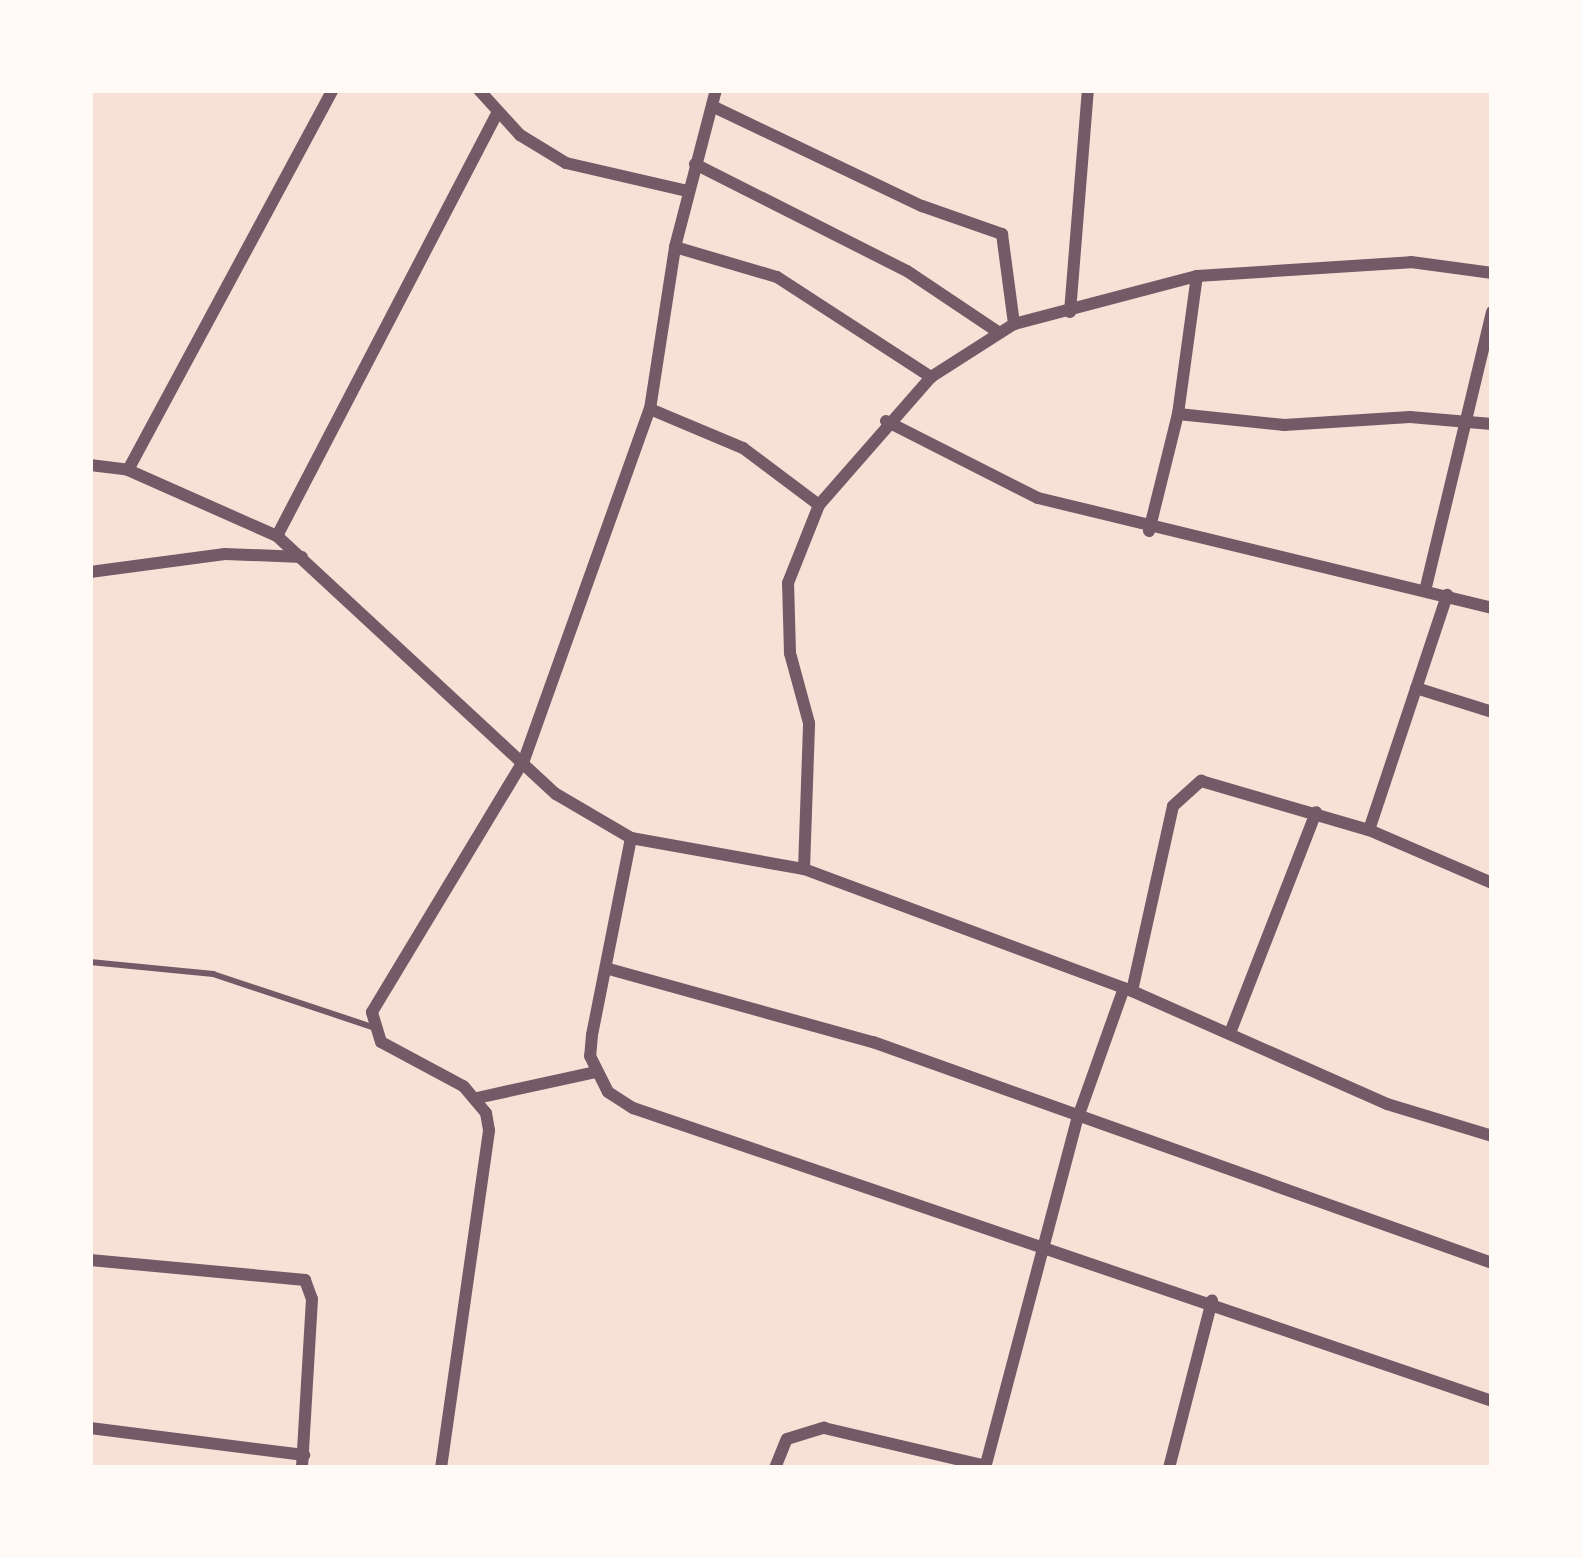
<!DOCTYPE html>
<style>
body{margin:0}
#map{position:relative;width:1582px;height:1558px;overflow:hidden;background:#f7e1d7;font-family:"Archivo Narrow",sans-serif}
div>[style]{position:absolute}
.service>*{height:6px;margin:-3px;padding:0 3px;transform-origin:3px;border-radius:3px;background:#755966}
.minor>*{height:12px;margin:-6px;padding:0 6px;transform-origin:6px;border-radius:6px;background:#755966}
span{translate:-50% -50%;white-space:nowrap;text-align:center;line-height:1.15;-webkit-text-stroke:9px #fffaf5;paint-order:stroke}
.frame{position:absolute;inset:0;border:93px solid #fffaf5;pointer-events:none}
</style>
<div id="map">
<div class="service">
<div style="left:90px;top:962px;width:124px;rotate:5.6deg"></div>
<div style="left:213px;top:974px;width:168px;rotate:18.4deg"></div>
</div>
<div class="minor">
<div style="left:479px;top:90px;width:61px;rotate:47.7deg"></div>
<div style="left:520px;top:135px;width:54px;rotate:31.3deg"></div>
<div style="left:566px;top:163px;width:124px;rotate:13deg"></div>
<div style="left:712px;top:106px;width:233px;rotate:25.5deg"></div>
<div style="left:922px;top:206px;width:85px;rotate:19.3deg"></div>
<div style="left:1002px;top:234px;width:91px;rotate:82.4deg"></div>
<div style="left:695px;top:164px;width:237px;rotate:26.8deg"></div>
<div style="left:907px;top:271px;width:110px;rotate:33.8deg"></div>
<div style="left:675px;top:247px;width:106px;rotate:16.4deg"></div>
<div style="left:777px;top:277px;width:184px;rotate:33deg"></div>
<div style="left:1070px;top:312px;width:223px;rotate:-85.4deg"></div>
<div style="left:650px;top:409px;width:101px;rotate:22.8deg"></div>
<div style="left:743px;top:448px;width:95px;rotate:36.9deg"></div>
<div style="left:1178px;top:414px;width:107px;rotate:5.9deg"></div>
<div style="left:1284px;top:425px;width:126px;rotate:-3.6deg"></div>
<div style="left:1410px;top:417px;width:82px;rotate:4.9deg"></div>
<div style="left:886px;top:421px;width:170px;rotate:26.9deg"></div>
<div style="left:1038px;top:498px;width:467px;rotate:13.6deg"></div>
<div style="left:90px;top:465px;width:38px;rotate:7deg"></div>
<div style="left:128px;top:470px;width:163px;rotate:23.9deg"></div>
<div style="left:277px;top:536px;width:380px;rotate:42.8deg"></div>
<div style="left:556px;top:794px;width:87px;rotate:30.4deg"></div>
<div style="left:631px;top:838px;width:201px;rotate:101.2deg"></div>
<div style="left:592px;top:1035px;width:21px;rotate:95deg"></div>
<div style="left:590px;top:1056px;width:40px;rotate:63.4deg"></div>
<div style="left:608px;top:1092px;width:30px;rotate:33deg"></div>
<div style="left:633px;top:1108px;width:908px;rotate:18.83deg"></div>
<div style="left:128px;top:470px;width:432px;rotate:-61.7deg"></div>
<div style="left:1149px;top:531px;width:121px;rotate:-76.1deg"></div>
<div style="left:1178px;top:414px;width:139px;rotate:-82.2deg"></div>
<div style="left:277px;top:536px;width:475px;rotate:-62.5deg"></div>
<div style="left:90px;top:572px;width:136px;rotate:-7.6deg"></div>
<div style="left:225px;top:554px;width:77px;rotate:2.2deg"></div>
<div style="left:1425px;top:591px;width:287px;rotate:-76.5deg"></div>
<div style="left:1416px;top:688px;width:80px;rotate:17.5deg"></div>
<div style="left:1369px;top:830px;width:248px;rotate:-71.6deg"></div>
<div style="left:631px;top:838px;width:176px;rotate:10.2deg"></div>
<div style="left:804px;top:869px;width:350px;rotate:20.4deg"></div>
<div style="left:1132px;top:991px;width:279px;rotate:23.9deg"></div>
<div style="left:1387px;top:1104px;width:110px;rotate:16.9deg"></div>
<div style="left:804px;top:869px;width:146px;rotate:-88deg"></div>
<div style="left:809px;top:723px;width:73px;rotate:-105.2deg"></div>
<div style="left:790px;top:653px;width:70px;rotate:-91.6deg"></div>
<div style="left:788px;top:583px;width:84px;rotate:-68.3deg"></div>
<div style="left:819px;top:505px;width:170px;rotate:-48.8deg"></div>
<div style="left:931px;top:377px;width:98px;rotate:-32.6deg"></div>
<div style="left:1014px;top:324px;width:189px;rotate:-14.7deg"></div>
<div style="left:1197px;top:276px;width:214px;rotate:-3.7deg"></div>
<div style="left:1411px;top:262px;width:82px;rotate:7.7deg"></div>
<div style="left:609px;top:969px;width:274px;rotate:15.5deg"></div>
<div style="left:873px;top:1042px;width:657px;rotate:19.65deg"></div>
<div style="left:1132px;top:991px;width:189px;rotate:-77.5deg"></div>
<div style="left:1173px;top:806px;width:38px;rotate:-42deg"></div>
<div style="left:1201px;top:781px;width:175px;rotate:16.3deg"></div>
<div style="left:1369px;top:830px;width:134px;rotate:23.3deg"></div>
<div style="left:1230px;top:1033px;width:237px;rotate:-68.7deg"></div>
<div style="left:477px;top:1098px;width:121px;rotate:-12.4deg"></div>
<div style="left:90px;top:1260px;width:216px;rotate:5.3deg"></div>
<div style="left:305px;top:1280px;width:20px;rotate:70deg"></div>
<div style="left:312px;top:1299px;width:169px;rotate:93.4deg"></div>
<div style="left:90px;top:1428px;width:216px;rotate:7.2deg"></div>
<div style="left:441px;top:1468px;width:341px;rotate:-81.9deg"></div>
<div style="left:489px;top:1130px;width:17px;rotate:-100deg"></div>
<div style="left:486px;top:1113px;width:35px;rotate:-130deg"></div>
<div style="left:463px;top:1086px;width:93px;rotate:-151.8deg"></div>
<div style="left:381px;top:1042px;width:31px;rotate:-107deg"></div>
<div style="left:372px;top:1012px;width:294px;rotate:-58.9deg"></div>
<div style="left:524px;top:760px;width:373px;rotate:-70.3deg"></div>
<div style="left:650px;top:409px;width:164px;rotate:-81.2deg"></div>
<div style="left:675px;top:247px;width:162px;rotate:-75.4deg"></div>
<div style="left:775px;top:1468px;width:31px;rotate:-68deg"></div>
<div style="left:787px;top:1439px;width:39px;rotate:-17deg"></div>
<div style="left:824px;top:1428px;width:166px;rotate:13.2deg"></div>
<div style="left:985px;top:1468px;width:360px;rotate:-75.2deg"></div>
<div style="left:1077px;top:1120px;width:140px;rotate:-70.4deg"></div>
<div style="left:1169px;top:1468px;width:173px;rotate:-75.6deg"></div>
</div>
<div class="frame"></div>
</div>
